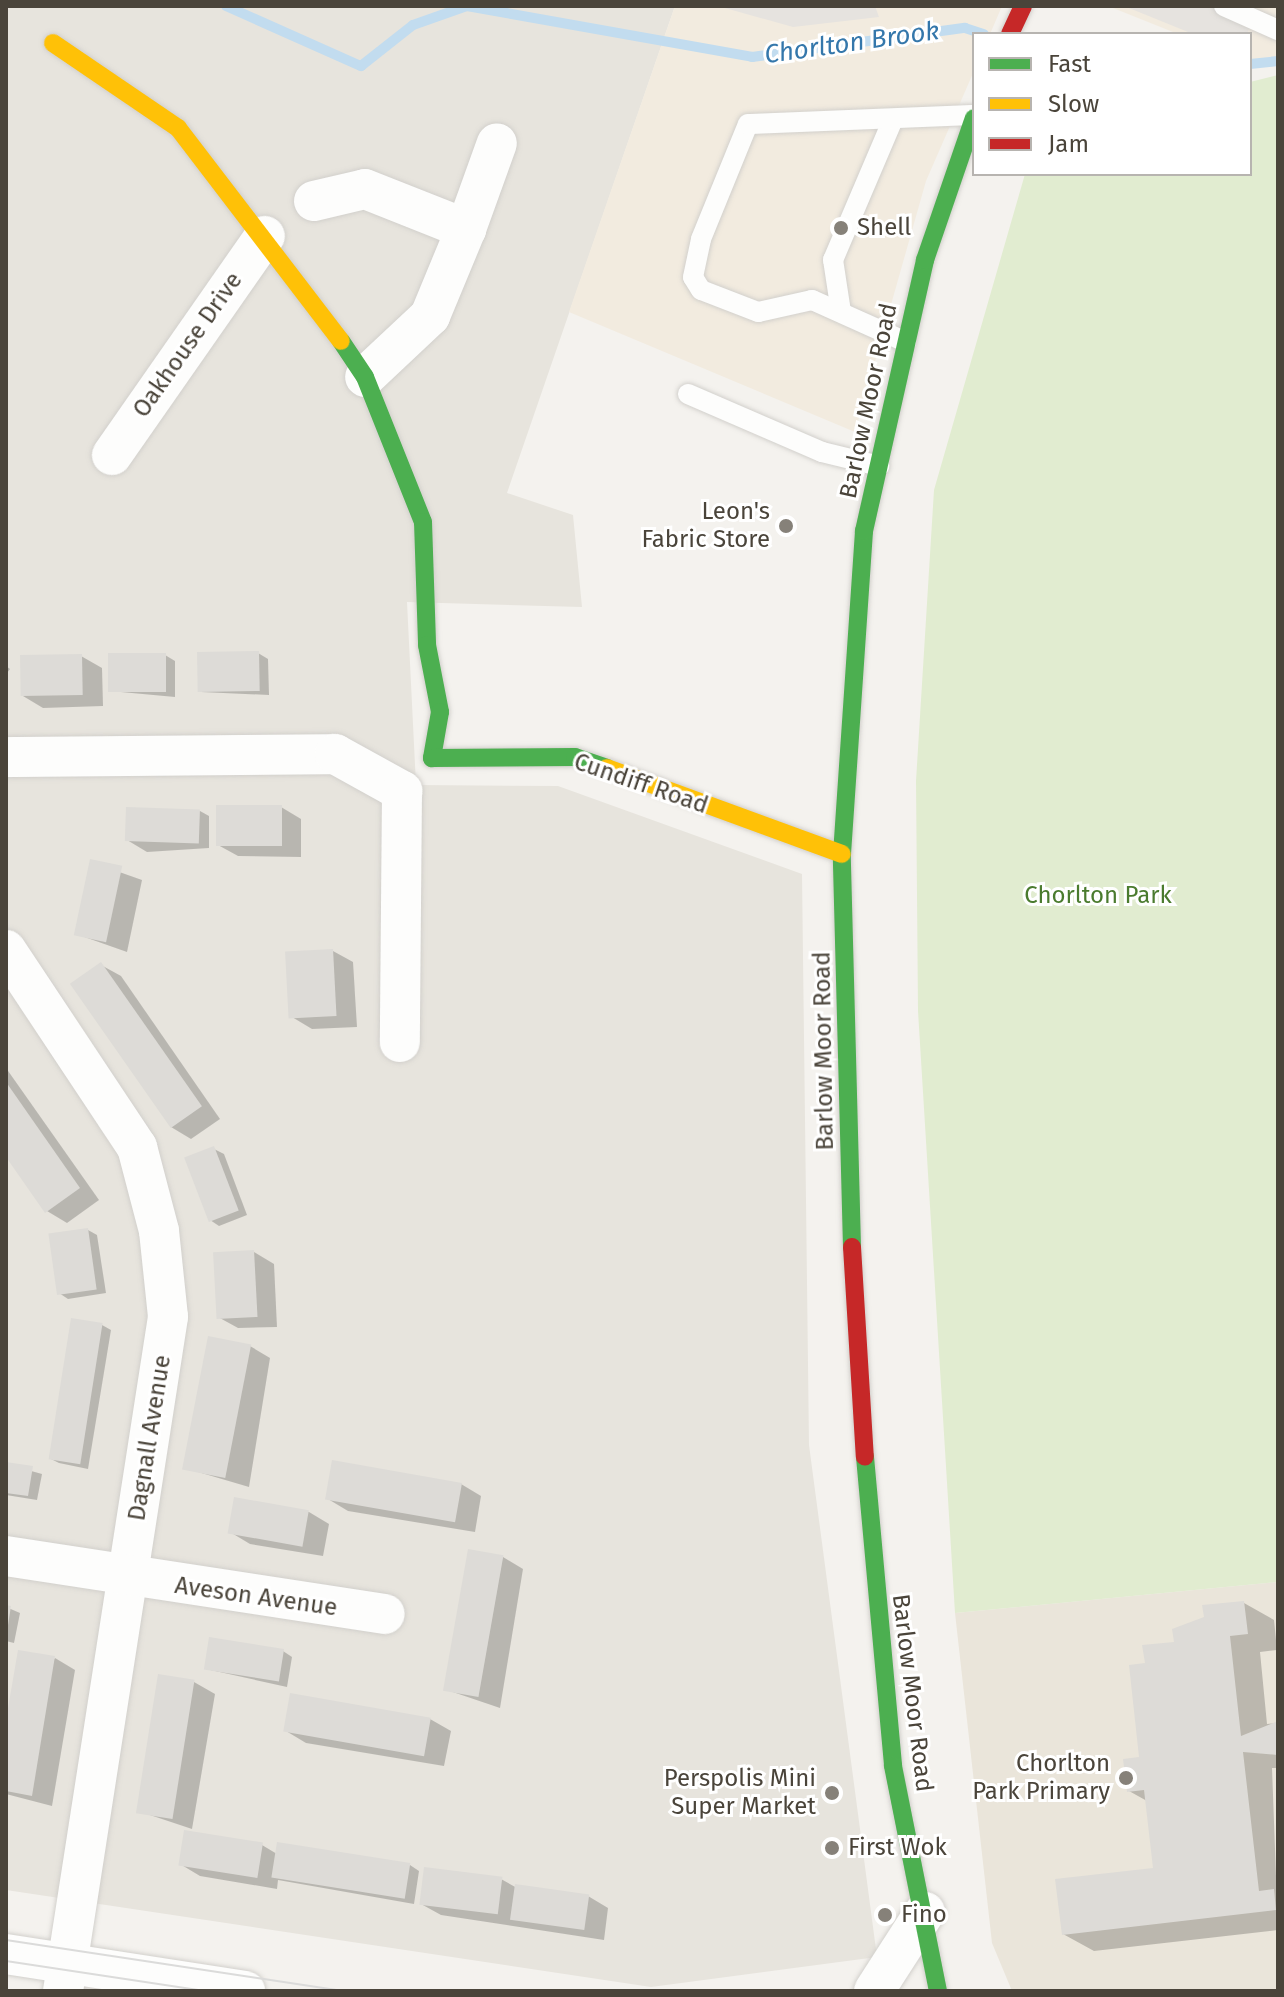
<!DOCTYPE html>
<style>
body{margin:0}
#map{position:relative;width:1284px;height:1997px;overflow:hidden;background:#f4f2ee;font-family:"Fira Sans",sans-serif}
div>[style]{position:absolute}
.residential>*{inset:0;background:#e7e4dd}
.commercial>*{inset:0;background:#f2ebdf}
.education>*{inset:0;background:#eae5da}
.green>*{inset:0;background:#e1ecd0}
.parking>*{inset:0;background:#e6e3df}
.shadow>*{inset:0;background:#0003;transform-origin:0 0}
.stream>*{height:10px;margin:-5px;padding:0 5px;transform-origin:5px;border-radius:5px;background:#c2dcef}
.building>*{inset:0;background:#dddbd7;transform-origin:0 0}
.roads{filter:drop-shadow(0 0 2px #d2d0cc) drop-shadow(0 0 2px #d2d0cc)}
.lane>*{height:20px;margin:-10px;padding:0 10px;transform-origin:10px;border-radius:10px;background:#fdfdfc}
.street>*{height:40px;margin:-20px;padding:0 20px;transform-origin:20px;border-radius:20px;background:#fdfdfc}
.fast>*{height:18px;margin:-9px;padding:0 9px;transform-origin:9px;border-radius:9px;background:#4caf50}
.slow>*{height:18px;margin:-9px;padding:0 9px;transform-origin:9px;border-radius:9px;background:#ffc107}
.jam>*{height:18px;margin:-9px;padding:0 9px;transform-origin:9px;border-radius:9px;background:#c62828}
.tram>*{height:2px;margin:-1px;padding:0 1px;transform-origin:1px;border-radius:1px;background:#dbdbda}
.dots>*{width:22px;height:22px;translate:-50% -50%;box-sizing:border-box;border:4px solid #fff;border-radius:50%}
span{translate:-50% -50%;white-space:nowrap;text-align:center;line-height:1.15;-webkit-text-stroke:6px #fff;paint-order:stroke}
.poi-label{font-size:24px;color:#4a443a}
.left{translate:0 -50%;text-align:left}
.right{translate:-100% -50%;text-align:right}
.street-label{font-size:24px;color:#4a443a}
.park-label{font-size:24px;color:#4a7b2e}
.water-label{font-size:26px;color:#3477ab;font-style:italic}
.frame{position:absolute;inset:0;border:8px solid #4a443a;pointer-events:none}
.legend{position:absolute;left:972px;top:32px;width:280px;height:144px;box-sizing:border-box;background:#fff;border:2px solid #b7b4b0;margin:0;padding:10px 14px;list-style:none;font-size:24px;color:#4a443a}
.legend li{display:flex;align-items:center;gap:16px;height:40px}
.legend b{width:40px;border:2px solid #b7b4b0}
</style>
<div id="map">
<div class="residential">
<div style="clip-path:polygon(6px 6px,675px 6px,507px 493px,573px 515px,582px 607px,407px 602px,416px 785px,558px 786px,802px 874px,809px 1445px,877px 1957px,651px 1987px,6px 1890px)"></div>
</div>
<div class="commercial">
<div style="clip-path:polygon(675px 6px,1002px 6px,990px 34px,974px 34px,974px 71px,926px 181px,855px 432px,569px 312px)"></div>
<div style="clip-path:polygon(1108px 6px,1278px 6px,1278px 59px,1250px 63px,1250px 34px,1178px 34px)"></div>
</div>
<div class="education">
<div style="clip-path:polygon(1278px 1582px,1278px 1991px,1012px 1991px,992px 1943px,955px 1613px)"></div>
</div>
<div class="green">
<div style="clip-path:polygon(1278px 75px,1278px 1582px,955px 1613px,918px 1011px,916px 781px,934px 490px,1025px 174px,1250px 174px,1250px 82px)"></div>
</div>
<div class="parking">
<div style="clip-path:polygon(718px 6px,875px 6px,879px 17px,793px 27px)"></div>
<div style="clip-path:polygon(1124px 6px,1257px 6px,1247px 34px,1193px 34px)"></div>
</div>
<div class="shadow">
<div style="clip-path:polygon(258px 653px,268px 659px,269px 695px,201px 692px)"></div>
<div style="clip-path:polygon(165px 655px,175px 661px,175px 697px,110px 691px)"></div>
<div style="clip-path:polygon(81px 656px,102px 668px,103px 706px,43px 708px,23px 696px)"></div>
<div style="left:6px;top:666px;width:5px;height:40px;rotate:37deg"></div>
<div style="clip-path:polygon(281px 807px,301px 819px,301px 857px,238px 856px,218px 845px)"></div>
<div style="clip-path:polygon(200px 811px,209px 816px,209px 848px,147px 852px,127px 840px)"></div>
<div style="clip-path:polygon(91px 862px,142px 880px,127px 952px,76px 934px)"></div>
<div style="clip-path:polygon(333px 951px,353px 962px,357px 1027px,312px 1029px,292px 1017px)"></div>
<div style="clip-path:polygon(101px 965px,121px 976px,220px 1119px,191px 1139px,171px 1127px)"></div>
<div style="clip-path:polygon(6px 1068px,99px 1200px,67px 1223px,47px 1211px,6px 1153px)"></div>
<div style="clip-path:polygon(214px 1149px,224px 1154px,247px 1215px,219px 1226px,210px 1220px)"></div>
<div style="clip-path:polygon(88px 1230px,97px 1235px,106px 1293px,68px 1299px,59px 1293px)"></div>
<div style="clip-path:polygon(254px 1252px,274px 1264px,277px 1327px,238px 1328px,218px 1317px)"></div>
<div style="clip-path:polygon(102px 1325px,111px 1330px,88px 1469px,59px 1463px,49px 1458px)"></div>
<div style="clip-path:polygon(250px 1346px,270px 1358px,249px 1487px,188px 1469px)"></div>
<div style="clip-path:polygon(6px 1464px,42px 1474px,37px 1500px,6px 1495px)"></div>
<div style="clip-path:polygon(461px 1484px,481px 1496px,475px 1532px,348px 1511px,328px 1499px)"></div>
<div style="clip-path:polygon(235px 1500px,309px 1512px,329px 1524px,323px 1556px,250px 1544px,230px 1532px)"></div>
<div style="clip-path:polygon(503px 1557px,523px 1569px,500px 1708px,447px 1690px)"></div>
<div style="clip-path:polygon(1244px 1603px,1274px 1620px,1277px 1650px,1260px 1652px,1267px 1724px,1278px 1723px,1278px 1768px,1272px 1768px,1278px 1930px,1094px 1951px,1063px 1934px,1155px 1870px,1147px 1801px,1129px 1791px,1141px 1759px,1147px 1665px)"></div>
<div style="clip-path:polygon(6px 1607px,20px 1613px,14px 1643px,6px 1641px)"></div>
<div style="clip-path:polygon(283px 1651px,292px 1657px,287px 1687px,206px 1669px)"></div>
<div style="clip-path:polygon(55px 1658px,75px 1670px,52px 1806px,6px 1794px,6px 1732px)"></div>
<div style="clip-path:polygon(194px 1682px,215px 1694px,192px 1829px,138px 1811px)"></div>
<div style="clip-path:polygon(430px 1719px,451px 1731px,444px 1766px,306px 1743px,286px 1731px)"></div>
<div style="clip-path:polygon(262px 1845px,277px 1854px,410px 1865px,419px 1871px,414px 1904px,278px 1880px,277px 1889px,200px 1876px,180px 1864px)"></div>
<div style="clip-path:polygon(501px 1879px,517px 1888px,588px 1896px,608px 1908px,604px 1940px,441px 1915px,421px 1904px)"></div>
</div>
<div class="stream">
<div style="left:226px;top:6px;width:148px;rotate:24deg"></div>
<div style="left:361px;top:66px;width:66px;rotate:-38.3deg"></div>
<div style="left:413px;top:25px;width:57px;rotate:-19.4deg"></div>
<div style="left:467px;top:6px;width:290px;rotate:10.1deg"></div>
<div style="left:752px;top:57px;width:215px;rotate:-7.8deg"></div>
<div style="left:965px;top:28px;width:20px;rotate:18deg"></div>
<div style="left:1250px;top:64px;width:28px;rotate:-6deg"></div>
</div>
<div class="building">
<div style="left:259px;top:651px;width:40px;height:62px;rotate:89deg"></div>
<div style="left:108px;top:653px;width:58px;height:39px"></div>
<div style="left:82px;top:654px;width:41px;height:62px;rotate:89deg"></div>
<div style="left:216px;top:805px;width:66px;height:41px"></div>
<div style="left:126px;top:807px;width:74px;height:34px;rotate:2deg"></div>
<div style="left:90px;top:859px;width:33px;height:78px;rotate:12deg"></div>
<div style="left:333px;top:949px;width:67px;height:48px;rotate:87deg"></div>
<div style="left:101px;top:962px;width:176px;height:38px;rotate:55deg"></div>
<div style="clip-path:polygon(6px 1082px,80px 1188px,45px 1213px,6px 1157px)"></div>
<div style="left:214px;top:1146px;width:69px;height:32px;rotate:69deg"></div>
<div style="left:88px;top:1228px;width:62px;height:40px;rotate:82deg"></div>
<div style="left:254px;top:1250px;width:67px;height:41px;rotate:87deg"></div>
<div style="left:71px;top:1318px;width:32px;height:143px;rotate:9deg"></div>
<div style="left:208px;top:1336px;width:44px;height:136px;rotate:11deg"></div>
<div style="left:332px;top:1460px;width:132px;height:40px;rotate:10deg"></div>
<div style="clip-path:polygon(6px 1462px,33px 1466px,28px 1496px,6px 1493px)"></div>
<div style="left:234px;top:1497px;width:76px;height:37px;rotate:10deg"></div>
<div style="left:468px;top:1549px;width:36px;height:144px;rotate:10deg"></div>
<div style="clip-path:polygon(1244px 1601px,1248px 1634px,1230px 1636px,1241px 1736px,1278px 1721px,1278px 1755px,1243px 1752px,1259px 1891px,1274px 1889px,1276px 1910px,1062px 1935px,1055px 1879px,1153px 1868px,1144px 1790px,1127px 1792px,1123px 1759px,1139px 1757px,1129px 1665px,1145px 1663px,1142px 1645px,1174px 1642px,1172px 1629px,1204px 1617px,1202px 1605px)"></div>
<div style="clip-path:polygon(6px 1605px,11px 1606px,8px 1625px,6px 1625px)"></div>
<div style="left:209px;top:1637px;width:76px;height:33px;rotate:9deg"></div>
<div style="clip-path:polygon(18px 1650px,55px 1656px,32px 1796px,6px 1791px,6px 1720px)"></div>
<div style="left:158px;top:1674px;width:37px;height:141px;rotate:9deg"></div>
<div style="left:290px;top:1693px;width:143px;height:39px;rotate:10deg"></div>
<div style="left:184px;top:1830px;width:80px;height:36px;rotate:9deg"></div>
<div style="left:277px;top:1842px;width:135px;height:36px;rotate:9deg"></div>
<div style="left:424px;top:1867px;width:79px;height:38px;rotate:7deg"></div>
<div style="left:515px;top:1884px;width:75px;height:36px;rotate:8deg"></div>
</div>
<div class="roads">
<div class="lane">
<div style="left:1224px;top:6px;width:59px;rotate:24deg"></div>
<div style="left:841px;top:312px;width:53px;rotate:-98.7deg"></div>
<div style="left:833px;top:260px;width:153px;rotate:-66.9deg"></div>
<div style="left:906px;top:342px;width:103px;rotate:-155.9deg"></div>
<div style="left:812px;top:300px;width:55px;rotate:167.5deg"></div>
<div style="left:758px;top:312px;width:61px;rotate:-158.9deg"></div>
<div style="left:701px;top:290px;width:15px;rotate:-122deg"></div>
<div style="left:693px;top:277px;width:39px;rotate:-78deg"></div>
<div style="left:701px;top:239px;width:124px;rotate:-67.8deg"></div>
<div style="left:748px;top:124px;width:226px;rotate:-2.3deg"></div>
<div style="left:688px;top:394px;width:146px;rotate:23.4deg"></div>
<div style="left:822px;top:452px;width:59px;rotate:13.8deg"></div>
</div>
<div class="street">
<div style="left:314px;top:201px;width:52px;rotate:-13.2deg"></div>
<div style="left:365px;top:189px;width:109px;rotate:21.6deg"></div>
<div style="left:466px;top:229px;width:94px;rotate:112.5deg"></div>
<div style="left:430px;top:316px;width:89px;rotate:136.8deg"></div>
<div style="left:466px;top:229px;width:91px;rotate:-70.2deg"></div>
<div style="left:112px;top:455px;width:267px;rotate:-55.1deg"></div>
<div style="left:6px;top:757px;width:329px;rotate:-0.5deg"></div>
<div style="left:335px;top:754px;width:77px;rotate:28.9deg"></div>
<div style="left:402px;top:791px;width:251px;rotate:90.5deg"></div>
<div style="left:6px;top:950px;width:237px;rotate:56.4deg"></div>
<div style="left:137px;top:1147px;width:87px;rotate:75.3deg"></div>
<div style="left:159px;top:1231px;width:86px;rotate:84deg"></div>
<div style="left:168px;top:1317px;width:682px;rotate:98.85deg"></div>
<div style="left:6px;top:1556px;width:383px;rotate:8.7deg"></div>
<div style="left:6px;top:1954px;width:242px;rotate:8.8deg"></div>
<div style="left:874px;top:1991px;width:94px;rotate:-57.2deg"></div>
</div>
<div class="fast">
<div style="left:341px;top:341px;width:43px;rotate:56.3deg"></div>
<div style="left:365px;top:377px;width:156px;rotate:68.2deg"></div>
<div style="left:423px;top:522px;width:123px;rotate:88.1deg"></div>
<div style="left:427px;top:645px;width:68px;rotate:79deg"></div>
<div style="left:440px;top:712px;width:47px;rotate:99.9deg"></div>
<div style="left:432px;top:758px;width:143px;rotate:-0.4deg"></div>
<div style="left:575px;top:757px;width:34px;rotate:19deg"></div>
<div style="left:852px;top:1247px;width:393px;rotate:-91.5deg"></div>
<div style="left:842px;top:854px;width:324px;rotate:-86.1deg"></div>
<div style="left:864px;top:531px;width:278px;rotate:-77.3deg"></div>
<div style="left:925px;top:260px;width:150px;rotate:-71deg"></div>
<div style="left:865px;top:1457px;width:310px;rotate:84.8deg"></div>
<div style="left:893px;top:1766px;width:229px;rotate:78.7deg"></div>
</div>
<div class="slow">
<div style="left:53px;top:43px;width:151px;rotate:34.2deg"></div>
<div style="left:178px;top:128px;width:268px;rotate:52.6deg"></div>
<div style="left:607px;top:768px;width:250px;rotate:20.1deg"></div>
</div>
<div class="jam">
<div style="left:1010px;top:34px;width:31px;rotate:-65deg"></div>
<div style="left:852px;top:1247px;width:210px;rotate:86.5deg"></div>
</div>
</div>
<div class="tram">
<div style="left:6px;top:1940px;width:341px;rotate:8.6deg"></div>
<div style="left:6px;top:1961px;width:201px;rotate:8.6deg"></div>
</div>
<div class="dots">
<div style="left:841px;top:228px;background:#868179"></div>
<div style="left:786px;top:526px;background:#868179"></div>
<div style="left:1126px;top:1778px;background:#868179"></div>
<div style="left:832px;top:1793px;background:#868179"></div>
<div style="left:832px;top:1848px;background:#868179"></div>
<div style="left:885px;top:1915px;background:#868179"></div>
</div>
<div class="poi-label">
<span class="left" style="left:857px;top:228px">Shell</span>
<span class="right" style="left:770px;top:526px">Leon's<br>Fabric Store</span>
<span class="right" style="left:1110px;top:1778px">Chorlton<br>Park Primary</span>
<span class="right" style="left:816px;top:1793px">Perspolis Mini<br>Super Market</span>
<span class="left" style="left:848px;top:1848px">First Wok</span>
<span class="left" style="left:901px;top:1915px">Fino</span>
</div>
<div class="street-label">
<span style="left:188px;top:345px;rotate:-55deg">Oakhouse Drive</span>
<span style="left:869px;top:401px;rotate:-78deg">Barlow Moor Road</span>
<span style="left:641px;top:784px;rotate:19deg">Cundiff Road</span>
<span style="left:824px;top:1051px;rotate:-91deg">Barlow Moor Road</span>
<span style="left:150px;top:1438px;rotate:-81deg">Dagnall Avenue</span>
<span style="left:256px;top:1597px;rotate:8deg">Aveson Avenue</span>
<span style="left:912px;top:1693px;rotate:83deg">Barlow Moor Road</span>
</div>
<div class="park-label">
<span style="left:1098px;top:896px">Chorlton Park</span>
</div>
<div class="water-label">
<span style="left:852px;top:43px;rotate:-8deg">Chorlton Brook</span>
</div>
<div class="frame"></div>
<ul class="legend">
<li><b style="height:10px;background:#4caf50"></b>Fast</li>
<li><b style="height:10px;background:#ffc107"></b>Slow</li>
<li><b style="height:10px;background:#c62828"></b>Jam</li>
</ul>
</div>
